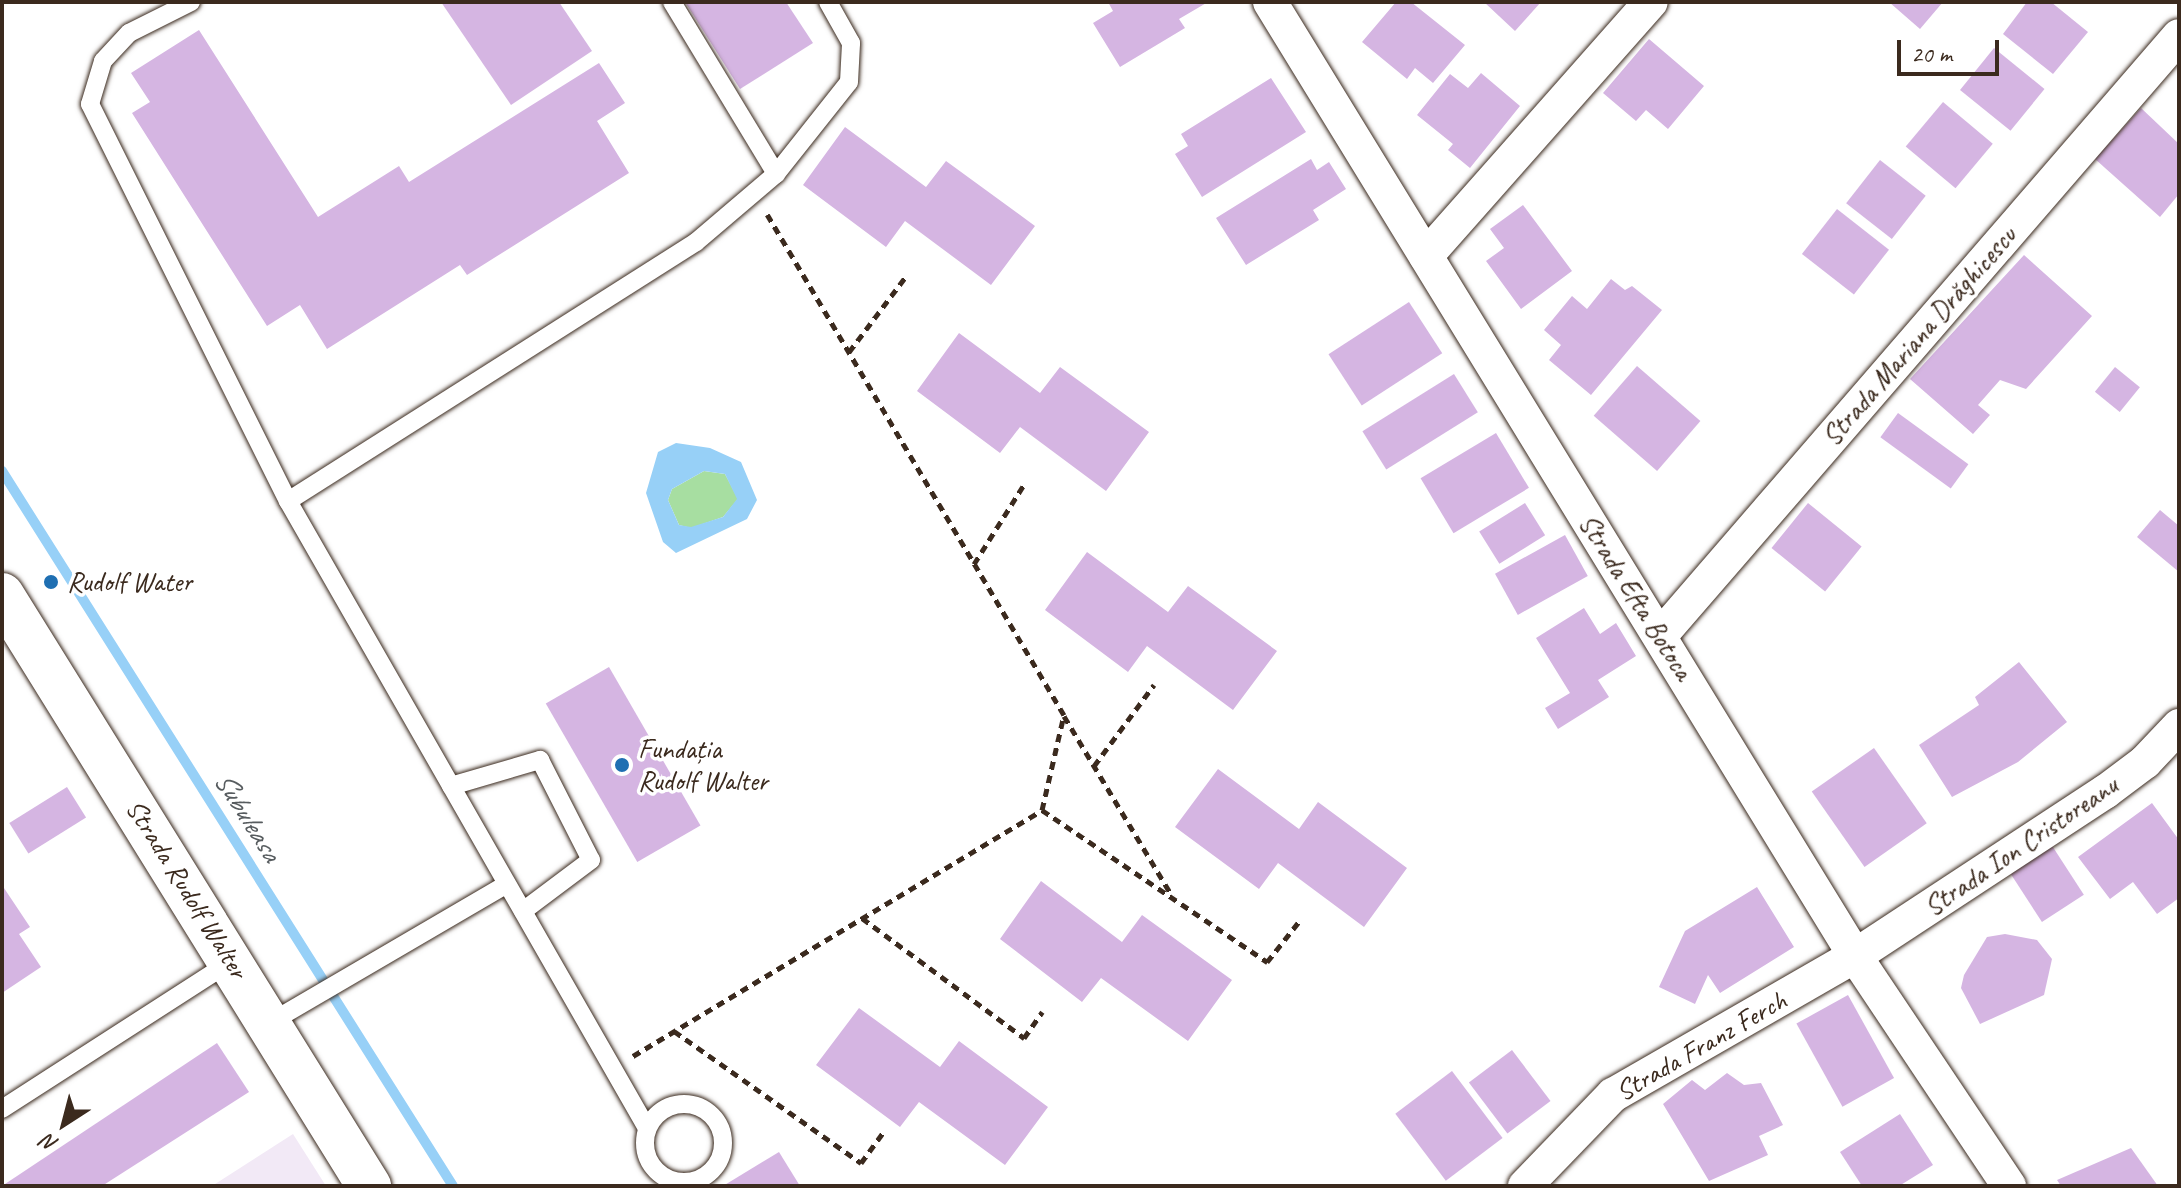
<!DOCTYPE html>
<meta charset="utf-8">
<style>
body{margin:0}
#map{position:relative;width:2181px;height:1188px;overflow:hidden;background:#fff;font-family:Caveat,sans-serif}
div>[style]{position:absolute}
.built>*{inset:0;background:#f2e9f6}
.green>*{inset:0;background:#a7dea1}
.water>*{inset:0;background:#97d0f7}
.stream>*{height:10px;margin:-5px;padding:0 5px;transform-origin:5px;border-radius:5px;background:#97d0f7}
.building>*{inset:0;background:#d5b5e2;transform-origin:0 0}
.path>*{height:5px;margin-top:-2.5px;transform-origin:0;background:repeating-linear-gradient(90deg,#3b2a1e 0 8px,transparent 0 14px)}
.roads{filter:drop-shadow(0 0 2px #3b2a1e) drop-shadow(0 0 2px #3b2a1e)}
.lane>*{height:18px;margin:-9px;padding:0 9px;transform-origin:9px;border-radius:9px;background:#fff}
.lane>.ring{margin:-9px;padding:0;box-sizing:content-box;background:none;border:18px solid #fff;border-radius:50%}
.street>*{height:34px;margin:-17px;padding:0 17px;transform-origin:17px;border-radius:17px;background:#fff}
.secondary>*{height:44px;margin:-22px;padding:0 22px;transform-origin:22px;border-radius:22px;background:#fff}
.dots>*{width:22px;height:22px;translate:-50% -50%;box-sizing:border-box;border:4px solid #fff;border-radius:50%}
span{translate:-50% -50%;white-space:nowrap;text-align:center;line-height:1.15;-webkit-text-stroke:7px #fff;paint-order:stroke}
.street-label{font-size:28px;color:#3b2a1e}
.poi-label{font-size:28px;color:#3b2a1e}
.left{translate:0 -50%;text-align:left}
.water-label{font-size:30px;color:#575c5f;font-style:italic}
.frame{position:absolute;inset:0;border:4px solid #3b2a1e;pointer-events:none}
.north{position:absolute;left:24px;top:1084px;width:80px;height:80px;-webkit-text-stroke:6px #fff;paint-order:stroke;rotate:216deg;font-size:22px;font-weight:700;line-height:32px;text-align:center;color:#3b2a1e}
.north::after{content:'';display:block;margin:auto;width:28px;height:36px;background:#3b2a1e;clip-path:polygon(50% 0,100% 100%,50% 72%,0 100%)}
.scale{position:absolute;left:1897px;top:40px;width:102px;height:36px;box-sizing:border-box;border:4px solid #3b2a1e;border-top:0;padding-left:10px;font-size:24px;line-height:28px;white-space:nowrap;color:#3b2a1e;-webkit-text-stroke:6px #fff;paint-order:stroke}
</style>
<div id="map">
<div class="built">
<div style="clip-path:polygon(293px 1134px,326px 1186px,212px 1186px)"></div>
</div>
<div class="green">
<div style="clip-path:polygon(704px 471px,725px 474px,738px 499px,723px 517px,691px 528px,679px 525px,668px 500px,672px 489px)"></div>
</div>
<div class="water">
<div style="clip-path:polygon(evenodd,676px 443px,710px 448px,741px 462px,757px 500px,747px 519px,676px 553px,663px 542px,646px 493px,658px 452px,676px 443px,704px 471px,725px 474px,737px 499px,723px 517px,691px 527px,679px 525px,668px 500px,672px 489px,704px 471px)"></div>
</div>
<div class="stream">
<div style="left:2px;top:471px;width:845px;rotate:57.76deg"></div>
</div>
<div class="building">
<div style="clip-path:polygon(441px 2px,559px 2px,592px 51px,511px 105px)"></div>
<div style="clip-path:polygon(685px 2px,786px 2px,813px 43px,740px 89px)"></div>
<div style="clip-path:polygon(1108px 2px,1208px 2px,1179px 19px,1185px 28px,1120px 67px,1093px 23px,1113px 11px)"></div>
<div style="clip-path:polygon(1396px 2px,1411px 2px,1465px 45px,1433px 83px,1415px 68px,1407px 79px,1362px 42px)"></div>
<div style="clip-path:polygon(1484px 2px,1541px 2px,1515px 31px)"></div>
<div style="clip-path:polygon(1889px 2px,1943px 2px,1920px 29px)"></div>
<div style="clip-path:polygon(2027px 2px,2051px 2px,2088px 32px,2053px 74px,2003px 34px)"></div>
<div style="clip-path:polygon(199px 30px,318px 217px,399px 166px,409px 182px,599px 63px,625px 103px,597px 121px,629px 173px,467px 275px,460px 265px,327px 349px,300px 305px,267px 326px,132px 113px,150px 102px,131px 73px)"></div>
<div style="clip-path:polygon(1649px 39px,1704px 86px,1668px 129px,1646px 110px,1636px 121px,1603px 93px)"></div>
<div style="left:1994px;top:48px;width:65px;height:54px;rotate:39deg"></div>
<div style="clip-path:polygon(1481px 73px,1520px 106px,1470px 168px,1448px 150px,1453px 144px,1417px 115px,1450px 74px,1468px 88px)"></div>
<div style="clip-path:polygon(1271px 78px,1306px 132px,1202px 197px,1175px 154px,1188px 146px,1181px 134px)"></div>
<div style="left:1943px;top:102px;width:65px;height:58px;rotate:40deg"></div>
<div style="clip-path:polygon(2141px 108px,2179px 144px,2179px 194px,2160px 217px,2095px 159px)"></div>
<div style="clip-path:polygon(845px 127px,926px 187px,946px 161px,1035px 226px,991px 285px,905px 221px,886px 247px,803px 185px)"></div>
<div style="clip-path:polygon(1311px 159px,1317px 170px,1329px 162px,1346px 189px,1313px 210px,1319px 220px,1246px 265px,1216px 218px)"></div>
<div style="left:1880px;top:160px;width:58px;height:55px;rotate:38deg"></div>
<div style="clip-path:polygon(1523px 205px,1572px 271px,1521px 309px,1486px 261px,1504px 248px,1490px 229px)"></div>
<div style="left:1837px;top:209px;width:66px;height:57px;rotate:38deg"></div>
<div style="clip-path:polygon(2024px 255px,2092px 316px,2026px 389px,2000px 380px,1978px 405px,1990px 415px,1973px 434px,1910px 379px)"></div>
<div style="clip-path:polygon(1611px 279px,1625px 290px,1632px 286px,1662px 310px,1591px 395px,1549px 360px,1561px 345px,1544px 330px,1572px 296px,1587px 309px)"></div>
<div style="left:1409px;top:302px;width:61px;height:96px;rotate:57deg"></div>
<div style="clip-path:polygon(959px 333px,1040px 393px,1060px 367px,1149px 432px,1106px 491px,1020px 427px,1000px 453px,917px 391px)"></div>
<div style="left:1637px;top:366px;width:84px;height:66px;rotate:41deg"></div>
<div style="left:2115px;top:367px;width:32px;height:32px;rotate:39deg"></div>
<div style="left:1454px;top:374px;width:45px;height:108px;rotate:58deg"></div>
<div style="left:1898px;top:413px;width:87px;height:30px;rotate:36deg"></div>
<div style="left:1496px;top:433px;width:64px;height:88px;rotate:59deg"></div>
<div style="left:1525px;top:503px;width:38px;height:54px;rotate:58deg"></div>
<div style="left:1808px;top:503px;width:69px;height:58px;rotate:39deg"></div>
<div style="clip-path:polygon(2160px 510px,2179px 526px,2179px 572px,2137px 537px)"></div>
<div style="left:1565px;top:535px;width:47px;height:80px;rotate:61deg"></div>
<div style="clip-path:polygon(1087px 552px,1168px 612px,1188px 586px,1277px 651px,1233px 710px,1147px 646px,1128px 672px,1045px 610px)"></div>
<div style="clip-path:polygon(1584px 608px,1600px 634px,1616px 623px,1636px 656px,1598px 680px,1609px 697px,1558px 729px,1545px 708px,1570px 693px,1536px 638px)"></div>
<div style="clip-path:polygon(2019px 662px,2067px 722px,2018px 762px,1952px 797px,1919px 745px,1979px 705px,1975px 697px)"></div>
<div style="left:609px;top:667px;width:183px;height:73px;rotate:60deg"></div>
<div style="left:1874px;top:748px;width:92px;height:76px;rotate:55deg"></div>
<div style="clip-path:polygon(1218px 769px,1299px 829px,1318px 802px,1407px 868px,1364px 927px,1278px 863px,1259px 889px,1175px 827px)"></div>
<div style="left:67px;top:787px;width:36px;height:68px;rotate:58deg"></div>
<div style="clip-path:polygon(2152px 803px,2179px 840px,2179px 898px,2157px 914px,2133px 882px,2110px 899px,2078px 857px)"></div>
<div style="left:2049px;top:841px;width:64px;height:50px;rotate:57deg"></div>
<div style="clip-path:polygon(1041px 881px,1122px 942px,1142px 915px,1232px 980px,1188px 1041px,1101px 978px,1082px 1002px,1000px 939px)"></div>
<div style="clip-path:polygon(2px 885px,30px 927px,19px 934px,41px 967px,2px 993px)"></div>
<div style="clip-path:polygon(1757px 887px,1794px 947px,1720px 993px,1708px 975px,1695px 1004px,1659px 987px,1685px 931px)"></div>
<div style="clip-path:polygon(2005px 934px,2037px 940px,2052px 959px,2044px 995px,1980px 1024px,1961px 988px,1964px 975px,1987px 937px)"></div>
<div style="left:1848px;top:995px;width:95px;height:59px;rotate:61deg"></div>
<div style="clip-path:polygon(859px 1008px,940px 1067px,959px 1041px,1048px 1107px,1005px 1165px,919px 1102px,900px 1127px,816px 1065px)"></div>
<div style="clip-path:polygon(217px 1043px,249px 1092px,102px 1186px,2px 1186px)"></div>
<div style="left:1512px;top:1050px;width:64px;height:54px;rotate:53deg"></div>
<div style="left:1452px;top:1071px;width:84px;height:71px;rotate:53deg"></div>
<div style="clip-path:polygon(1727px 1073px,1744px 1085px,1761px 1083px,1783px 1125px,1759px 1136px,1768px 1155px,1709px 1181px,1663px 1104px,1692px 1080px,1705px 1090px)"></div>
<div style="clip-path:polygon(1900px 1114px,1933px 1165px,1899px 1186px,1862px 1186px,1840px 1152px)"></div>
<div style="clip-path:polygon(2131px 1148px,2158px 1186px,2061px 1186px,2057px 1180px)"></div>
<div style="clip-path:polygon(779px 1152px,800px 1186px,723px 1186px)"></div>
</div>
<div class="path">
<div style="left:849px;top:352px;width:96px;rotate:-53deg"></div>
<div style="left:974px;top:564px;width:96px;rotate:-57.8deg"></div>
<div style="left:1064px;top:716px;width:210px;rotate:59deg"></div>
<div style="left:1094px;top:766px;width:101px;rotate:-53.5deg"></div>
<div style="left:1042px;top:810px;width:272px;rotate:34deg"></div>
<div style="left:1267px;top:962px;width:55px;rotate:-51.7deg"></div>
<div style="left:862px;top:918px;width:202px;rotate:36.5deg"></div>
<div style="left:1024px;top:1038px;width:32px;rotate:-55deg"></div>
<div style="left:674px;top:1031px;width:229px;rotate:35.2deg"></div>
<div style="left:861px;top:1163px;width:37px;rotate:-54deg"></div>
<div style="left:633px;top:1056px;width:477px;rotate:-31deg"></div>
<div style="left:1042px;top:810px;width:98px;rotate:-77deg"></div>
<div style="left:1064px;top:715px;width:582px;rotate:-120.66deg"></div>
</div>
<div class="roads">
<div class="lane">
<div style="left:191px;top:2px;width:69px;rotate:153.4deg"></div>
<div style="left:129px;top:33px;width:38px;rotate:133deg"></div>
<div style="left:103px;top:61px;width:45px;rotate:106.8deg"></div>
<div style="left:90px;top:104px;width:444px;rotate:63.5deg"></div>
<div style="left:288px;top:501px;width:723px;rotate:60.21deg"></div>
<div style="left:672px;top:2px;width:201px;rotate:58.8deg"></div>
<div style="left:288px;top:501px;width:483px;rotate:-32.4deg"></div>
<div style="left:696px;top:242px;width:105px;rotate:-40.4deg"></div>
<div style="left:776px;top:174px;width:117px;rotate:-51.6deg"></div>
<div style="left:849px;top:82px;width:39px;rotate:-87deg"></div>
<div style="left:851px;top:43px;width:47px;rotate:-119.3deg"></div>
<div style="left:451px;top:786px;width:93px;rotate:-16.3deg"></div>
<div style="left:540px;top:760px;width:112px;rotate:63deg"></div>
<div style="left:591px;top:860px;width:85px;rotate:143.1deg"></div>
<div style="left:271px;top:1022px;width:273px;rotate:-30.3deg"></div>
<div class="ring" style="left:645px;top:1104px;width:60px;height:60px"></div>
<div style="left:2px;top:1109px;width:271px;rotate:-32.8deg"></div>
</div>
<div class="street">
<div style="left:1270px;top:2px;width:1119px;rotate:58.48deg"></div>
<div style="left:1855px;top:956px;width:277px;rotate:56.2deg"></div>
<div style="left:1426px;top:256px;width:339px;rotate:-48.5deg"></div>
<div style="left:1660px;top:636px;width:793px;rotate:-49.14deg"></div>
<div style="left:1525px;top:1186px;width:127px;rotate:-46deg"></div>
<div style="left:1613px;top:1095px;width:279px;rotate:-29.9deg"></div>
<div style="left:1855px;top:956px;width:299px;rotate:-33.3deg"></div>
<div style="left:2105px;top:792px;width:50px;rotate:-36.9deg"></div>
<div style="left:2145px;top:762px;width:50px;rotate:-46.6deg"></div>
</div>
<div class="secondary">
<div style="left:2px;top:595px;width:696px;rotate:58.16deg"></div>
</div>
</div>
<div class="dots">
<div style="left:51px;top:582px;background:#1f6fb2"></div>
<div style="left:622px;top:765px;background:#1f6fb2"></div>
</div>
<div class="street-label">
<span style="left:1919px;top:336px;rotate:-49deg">Strada Mariana Drăghicescu</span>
<span style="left:1636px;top:597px;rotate:58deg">Strada Efta Botoca</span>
<span style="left:2021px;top:846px;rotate:-34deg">Strada Ion Cristoreanu</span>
<span style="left:187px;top:889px;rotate:58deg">Strada Rudolf Walter</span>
<span style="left:1701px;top:1046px;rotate:-30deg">Strada Franz Ferch</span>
</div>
<div class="poi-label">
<span class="left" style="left:67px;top:582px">Rudolf Water</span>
<span class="left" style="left:638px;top:765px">Fundația<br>Rudolf Walter</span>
</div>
<div class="water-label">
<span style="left:248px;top:816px;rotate:58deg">Subuleasa</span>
</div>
<div class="frame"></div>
<div class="north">N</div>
<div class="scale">20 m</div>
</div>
